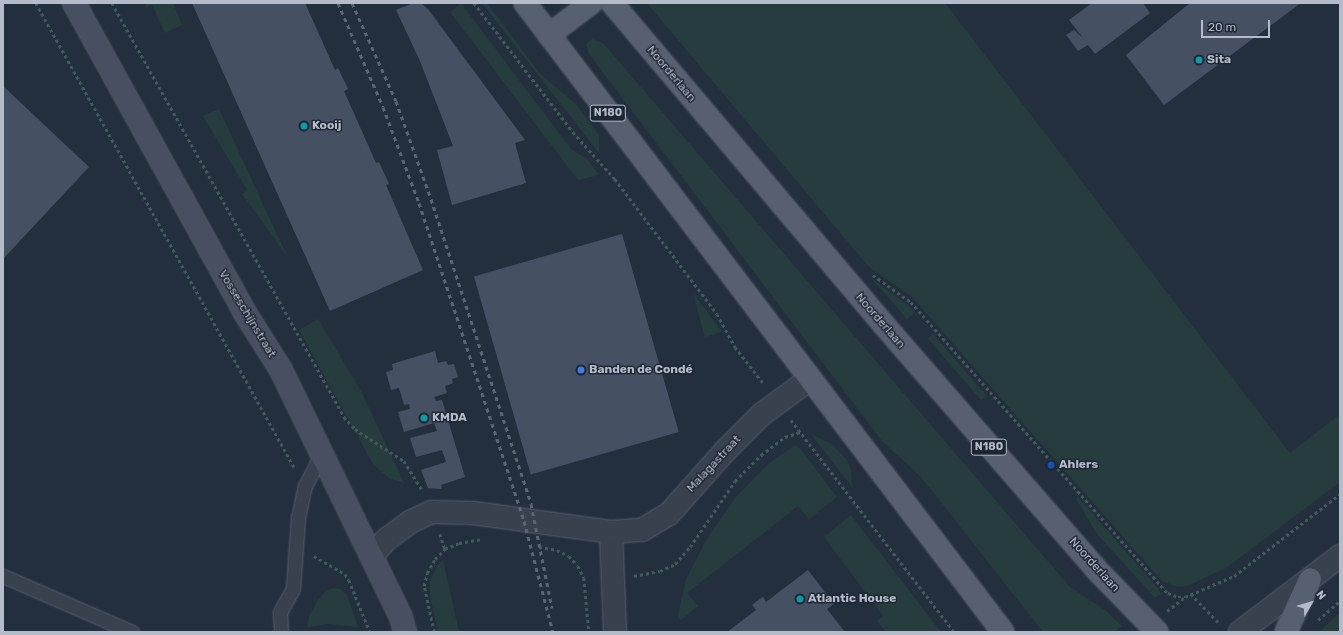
<!DOCTYPE html>
<meta charset="utf-8">
<style>
body{margin:0}
#map{position:relative;width:1343px;height:635px;overflow:hidden;background:#242f3e;font-family:Rubik,sans-serif}
div>[style]{position:absolute}
.green>*{inset:0;background:#263c3f;transform-origin:0 0}
.building>*{inset:0;background:#455162;transform-origin:0 0}
.path>*{height:2.5px;margin-top:-1.25px;transform-origin:0;background:repeating-linear-gradient(90deg,#44595c 0 3px,transparent 0 6px)}
.roads{filter:drop-shadow(0 0 1px #565f6c) drop-shadow(0 0 1px #565f6c)}
.lane>*{height:13px;margin:-6.5px;padding:0 6.5px;transform-origin:6.5px;border-radius:6.5px;background:#38414e}
.street>*{height:22px;margin:-11px;padding:0 11px;transform-origin:11px;border-radius:11px;background:#38414e}
.secondary>*{height:22px;margin:-11px;padding:0 11px;transform-origin:11px;border-radius:11px;background:#465061}
.primary>*{height:22px;margin:-11px;padding:0 11px;transform-origin:11px;border-radius:11px;background:#56606e}
.rail>*{height:3px;margin-top:-1.5px;transform-origin:0;background:repeating-linear-gradient(90deg,#5a6575 0 4px,transparent 0 8px)}
.dots>*{width:11px;height:11px;translate:-50% -50%;box-sizing:border-box;border:2px solid #1d2633;border-radius:50%}
span{translate:-50% -50%;white-space:nowrap;text-align:center;line-height:1.15;-webkit-text-stroke:3px #1d2633;paint-order:stroke}
.shield-label span{padding:1px 3px;background:#1d2633;border:1px solid;border-radius:3px;-webkit-text-stroke-width:0}
.shield-label{font-size:11px;color:#b4bcc9;font-weight:700}
.poi-label{font-size:12px;color:#b4bcc9;font-weight:700}
.left{translate:0 -50%;text-align:left}
.street-label{font-size:12px;color:#b4bcc9}
.frame{position:absolute;inset:0;border:4px solid #b4bcc9;pointer-events:none}
.north{position:absolute;left:1291px;top:583px;width:40px;height:40px;-webkit-text-stroke:3px #1d2633;paint-order:stroke;rotate:52deg;font-size:11px;font-weight:700;line-height:16px;text-align:center;color:#b4bcc9}
.north::after{content:'';display:block;margin:auto;width:14px;height:18px;background:#b4bcc9;clip-path:polygon(50% 0,100% 100%,50% 72%,0 100%)}
.scale{position:absolute;left:1201px;top:20px;width:69px;height:18px;box-sizing:border-box;border:2px solid #b4bcc9;border-top:0;padding-left:5px;font-size:12px;line-height:14px;white-space:nowrap;color:#b4bcc9;-webkit-text-stroke:3px #1d2633;paint-order:stroke}
</style>
<div id="map">
<div class="green">
<div style="clip-path:polygon(145px 3px,173px 3px,182px 25px,165px 33px,152px 5px,146px 7px)"></div>
<div style="clip-path:polygon(461px 3px,571px 149px,587px 159px,599px 175px,578px 180px,450px 12px)"></div>
<div style="clip-path:polygon(482px 3px,487px 3px,541px 75px,576px 104px,599px 135px,599px 153px)"></div>
<div style="clip-path:polygon(647px 3px,945px 3px,1290px 453px,1340px 414px,1340px 482px,1226px 568px,1187px 586px,1178px 587px,1162px 581px,912px 297px,869px 267px)"></div>
<div style="clip-path:polygon(592px 39px,603px 43px,1070px 587px,1105px 610px,1122px 626px,1114px 632px,1043px 632px,937px 497px,919px 475px,882px 441px,589px 54px,586px 44px)"></div>
<div style="clip-path:polygon(219px 109px,287px 256px,242px 194px,247px 190px,203px 116px)"></div>
<div style="clip-path:polygon(872px 279px,910px 307px,915px 313px,907px 319px)"></div>
<div style="clip-path:polygon(693px 293px,722px 332px,705px 337px)"></div>
<div style="clip-path:polygon(318px 319px,361px 391px,404px 483px,389px 478px,373px 464px,299px 330px)"></div>
<div style="left:933px;top:334px;width:82px;height:7px;rotate:49deg"></div>
<div style="clip-path:polygon(812px 435px,832px 444px,847px 460px,851px 470px,852px 487px)"></div>
<div style="clip-path:polygon(795px 445px,799px 447px,837px 497px,809px 519px,798px 506px,687px 593px,698px 606px,681px 620px,678px 615px,686px 579px,708px 537px,736px 497px,767px 465px)"></div>
<div style="clip-path:polygon(1078px 497px,1162px 593px,1155px 598px,1097px 534px,1076px 499px)"></div>
<div style="clip-path:polygon(851px 515px,941px 632px,886px 632px,877px 621px,883px 616px,824px 537px)"></div>
<div style="clip-path:polygon(443px 560px,459px 632px,438px 632px,430px 596px,430px 581px,437px 566px)"></div>
<div style="clip-path:polygon(333px 588px,340px 589px,347px 595px,358px 627px,328px 624px,307px 627px,309px 616px,318px 600px,326px 591px)"></div>
<div style="clip-path:polygon(1340px 613px,1340px 632px,1321px 632px,1324px 627px)"></div>
</div>
<div class="building">
<div style="clip-path:polygon(192px 3px,305px 3px,335px 70px,338px 68px,348px 89px,344px 91px,376px 163px,379px 162px,389px 184px,386px 185px,423px 270px,330px 311px)"></div>
<div style="clip-path:polygon(413px 3px,422px 4px,428px 9px,525px 140px,515px 143px,526px 183px,452px 205px,437px 150px,453px 146px,420px 61px,396px 10px)"></div>
<div style="clip-path:polygon(1092px 3px,1143px 3px,1150px 13px,1095px 54px,1088px 45px,1078px 51px,1066px 35px,1074px 30px,1083px 38px,1069px 20px)"></div>
<div style="clip-path:polygon(1190px 3px,1301px 3px,1164px 105px,1126px 55px)"></div>
<div style="clip-path:polygon(3px 86px,89px 167px,3px 259px)"></div>
<div style="left:622px;top:234px;width:206px;height:154px;rotate:74deg"></div>
<div style="clip-path:polygon(435px 351px,438px 363px,446px 361px,448px 365px,454px 364px,458px 377px,452px 379px,453px 383px,445px 386px,447px 393px,434px 397px,436px 401px,442px 400px,465px 477px,441px 485px,442px 489px,428px 488px,421px 470px,446px 462px,442px 450px,416px 457px,410px 438px,437px 431px,434px 423px,404px 432px,398px 412px,410px 409px,409px 404px,404px 405px,399px 388px,391px 390px,386px 372px,393px 370px,392px 364px)"></div>
<div style="clip-path:polygon(808px 570px,834px 604px,827px 609px,845px 632px,727px 632px,756px 610px,752px 605px,757px 601px,763px 597px,766px 602px)"></div>
</div>
<div class="path">
<div style="left:36px;top:3px;width:531px;rotate:60.92deg"></div>
<div style="left:112px;top:3px;width:475px;rotate:60.7deg"></div>
<div style="left:344px;top:417px;width:16px;rotate:47deg"></div>
<div style="left:355px;top:429px;width:59px;rotate:33.1deg"></div>
<div style="left:404px;top:461px;width:36px;rotate:58deg"></div>
<div style="left:474px;top:3px;width:163px;rotate:52.5deg"></div>
<div style="left:573px;top:132px;width:63px;rotate:48.2deg"></div>
<div style="left:615px;top:179px;width:169px;rotate:52.9deg"></div>
<div style="left:717px;top:314px;width:38px;rotate:61deg"></div>
<div style="left:735px;top:347px;width:47px;rotate:51.9deg"></div>
<div style="left:873px;top:275px;width:47px;rotate:35.4deg"></div>
<div style="left:911px;top:302px;width:388px;rotate:48.6deg"></div>
<div style="left:1168px;top:593px;width:11px;rotate:22deg"></div>
<div style="left:1178px;top:597px;width:7px"></div>
<div style="left:1185px;top:597px;width:53px;rotate:-23.2deg"></div>
<div style="left:1234px;top:576px;width:134px;rotate:-37.7deg"></div>
<div style="left:791px;top:420px;width:267px;rotate:52.4deg"></div>
<div style="left:440px;top:534px;width:16px;rotate:72deg"></div>
<div style="left:539px;top:547px;width:18px;rotate:9deg"></div>
<div style="left:557px;top:550px;width:13px;rotate:27deg"></div>
<div style="left:569px;top:556px;width:13px;rotate:48deg"></div>
<div style="left:578px;top:566px;width:13px;rotate:63deg"></div>
<div style="left:584px;top:578px;width:54px;rotate:84.7deg"></div>
<div style="left:314px;top:556px;width:36px;rotate:30deg"></div>
<div style="left:345px;top:574px;width:7px;rotate:56deg"></div>
<div style="left:349px;top:580px;width:56px;rotate:68deg"></div>
<div style="left:634px;top:576px;width:26px;rotate:-11deg"></div>
<div style="left:660px;top:571px;width:17px;rotate:-25deg"></div>
<div style="left:675px;top:564px;width:23px;rotate:-49deg"></div>
<div style="left:690px;top:547px;width:80px;rotate:-55.7deg"></div>
<div style="left:735px;top:481px;width:37px;rotate:-45deg"></div>
<div style="left:761px;top:455px;width:30px;rotate:-37deg"></div>
<div style="left:785px;top:437px;width:16px;rotate:-18deg"></div>
<div style="left:1191px;top:594px;width:42px;rotate:46deg"></div>
<div style="left:1167px;top:611px;width:23px;rotate:-38deg"></div>
<div style="left:1318px;top:620px;width:29px;rotate:-41deg"></div>
<div style="left:434px;top:632px;width:47px;rotate:-102.3deg"></div>
<div style="left:424px;top:586px;width:13px;rotate:-77deg"></div>
<div style="left:427px;top:573px;width:16px;rotate:-60deg"></div>
<div style="left:435px;top:559px;width:14px;rotate:-45deg"></div>
<div style="left:445px;top:549px;width:15px;rotate:-23deg"></div>
<div style="left:459px;top:543px;width:23px;rotate:-10deg"></div>
</div>
<div class="roads">
<div class="lane">
<div style="left:3px;top:576px;width:141px;rotate:23.5deg"></div>
<div style="left:281px;top:632px;width:20px;rotate:-93deg"></div>
<div style="left:280px;top:612px;width:26px;rotate:-61deg"></div>
<div style="left:293px;top:589px;width:71px;rotate:-86deg"></div>
<div style="left:298px;top:518px;width:33px;rotate:-78deg"></div>
<div style="left:305px;top:486px;width:38px;rotate:-63deg"></div>
</div>
<div class="street">
<div style="left:611px;top:532px;width:100px;rotate:87.7deg"></div>
<div style="left:372px;top:556px;width:23px;rotate:-49deg"></div>
<div style="left:387px;top:539px;width:29px;rotate:-36deg"></div>
<div style="left:410px;top:522px;width:23px;rotate:-25deg"></div>
<div style="left:431px;top:512px;width:42px;rotate:1.4deg"></div>
<div style="left:473px;top:513px;width:139px;rotate:7.8deg"></div>
<div style="left:611px;top:532px;width:31px;rotate:-4deg"></div>
<div style="left:642px;top:530px;width:31px;rotate:-31deg"></div>
<div style="left:669px;top:514px;width:86px;rotate:-48.3deg"></div>
<div style="left:726px;top:450px;width:51px;rotate:-45deg"></div>
<div style="left:762px;top:414px;width:59px;rotate:-36.1deg"></div>
<div style="left:1240px;top:632px;width:126px;rotate:-37.2deg"></div>
</div>
<div class="secondary">
<div style="left:74px;top:3px;width:354px;rotate:61.1deg"></div>
<div style="left:245px;top:313px;width:67px;rotate:57.7deg"></div>
<div style="left:281px;top:370px;width:275px;rotate:64.1deg"></div>
<div style="left:401px;top:617px;width:16px;rotate:75deg"></div>
</div>
<div class="primary">
<div style="left:525px;top:3px;width:790px;rotate:52.77deg"></div>
<div style="left:612px;top:3px;width:422px;rotate:49.8deg"></div>
<div style="left:884px;top:325px;width:322px;rotate:49deg"></div>
<div style="left:1095px;top:568px;width:89px;rotate:45.9deg"></div>
<div style="left:549px;top:35px;width:53px;rotate:-37.3deg"></div>
<div style="left:1286px;top:632px;width:58px;rotate:-65.6deg"></div>
</div>
</div>
<div class="rail">
<div style="left:338px;top:3px;width:113px;rotate:66.6deg"></div>
<div style="left:383px;top:107px;width:103px;rotate:69.4deg"></div>
<div style="left:419px;top:203px;width:335px;rotate:71.7deg"></div>
<div style="left:524px;top:521px;width:115px;rotate:75.4deg"></div>
<div style="left:352px;top:3px;width:107px;rotate:65.8deg"></div>
<div style="left:396px;top:101px;width:104px;rotate:70.3deg"></div>
<div style="left:431px;top:199px;width:321px;rotate:71.8deg"></div>
<div style="left:531px;top:504px;width:106px;rotate:78.6deg"></div>
</div>
<div class="dots">
<div style="left:1199px;top:60px;background:#0f9aa8"></div>
<div style="left:304px;top:126px;background:#0f9aa8"></div>
<div style="left:581px;top:370px;background:#3f7fe0"></div>
<div style="left:424px;top:418px;background:#0f9aa8"></div>
<div style="left:1051px;top:465px;background:#1a4fb4"></div>
<div style="left:800px;top:599px;background:#0f9aa8"></div>
</div>
<div class="shield-label">
<span style="left:608px;top:113px">N180</span>
<span style="left:989px;top:447px">N180</span>
</div>
<div class="poi-label">
<span class="left" style="left:1207px;top:60px">Sita</span>
<span class="left" style="left:312px;top:126px">Kooij</span>
<span class="left" style="left:589px;top:370px">Banden de Condé</span>
<span class="left" style="left:432px;top:418px">KMDA</span>
<span class="left" style="left:1059px;top:465px">Ahlers</span>
<span class="left" style="left:808px;top:599px">Atlantic House</span>
</div>
<div class="street-label">
<span style="left:671px;top:74px;rotate:50deg">Noorderlaan</span>
<span style="left:247px;top:314px;rotate:59deg">Vosseschijnstraat</span>
<span style="left:880px;top:321px;rotate:49deg">Noorderlaan</span>
<span style="left:714px;top:464px;rotate:-47deg">Malagastraat</span>
<span style="left:1094px;top:565px;rotate:48deg">Noorderlaan</span>
</div>
<div class="frame"></div>
<div class="north">N</div>
<div class="scale">20 m</div>
</div>
